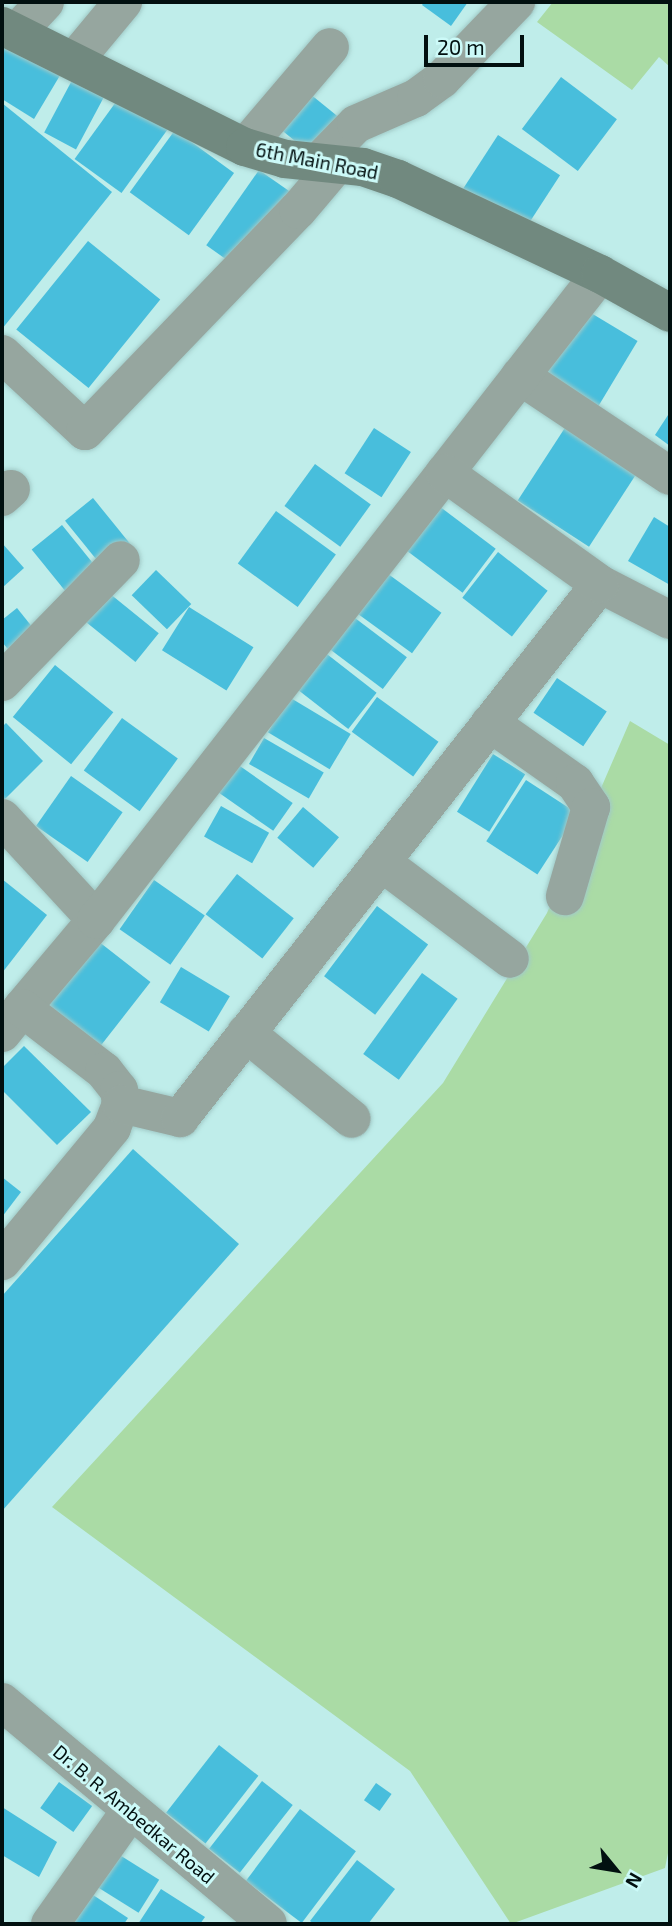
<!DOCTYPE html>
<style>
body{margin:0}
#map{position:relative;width:672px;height:1926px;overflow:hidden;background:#bfedea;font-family:"Exo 2",sans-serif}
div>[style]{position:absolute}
.green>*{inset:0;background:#aadba5}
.building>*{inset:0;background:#48bedc;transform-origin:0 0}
.roads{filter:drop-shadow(0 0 2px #a1cac7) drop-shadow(0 0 2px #a1cac7)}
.street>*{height:38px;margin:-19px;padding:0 19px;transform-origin:19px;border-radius:19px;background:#96a69f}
.secondary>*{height:38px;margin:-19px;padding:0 19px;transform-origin:19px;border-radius:19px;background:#71897f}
span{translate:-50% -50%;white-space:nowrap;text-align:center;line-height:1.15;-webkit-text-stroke:6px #ccfaf8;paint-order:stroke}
.street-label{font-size:19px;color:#021010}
.frame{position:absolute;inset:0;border:4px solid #021010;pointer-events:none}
.north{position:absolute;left:581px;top:1835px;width:70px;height:70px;-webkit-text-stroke:5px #ccfaf8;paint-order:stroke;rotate:120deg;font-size:19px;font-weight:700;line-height:28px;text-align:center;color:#021010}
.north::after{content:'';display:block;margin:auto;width:24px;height:32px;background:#021010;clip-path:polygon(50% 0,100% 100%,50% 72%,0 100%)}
.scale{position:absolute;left:424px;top:35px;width:100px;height:32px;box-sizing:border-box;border:4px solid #021010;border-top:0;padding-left:9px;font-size:21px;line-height:24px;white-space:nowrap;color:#021010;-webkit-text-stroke:5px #ccfaf8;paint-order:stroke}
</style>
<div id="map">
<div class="green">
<div style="clip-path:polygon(553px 2px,670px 2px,670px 67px,659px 57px,632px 90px,537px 22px)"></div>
<div style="clip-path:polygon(630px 721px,670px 745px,670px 1843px,665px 1868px,511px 1924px,410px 1771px,52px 1507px,443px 1083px,547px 913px)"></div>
</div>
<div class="building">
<div style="clip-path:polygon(424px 2px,468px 2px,451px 26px,422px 5px)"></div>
<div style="clip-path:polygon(11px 35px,65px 67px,34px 119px,2px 99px,2px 51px)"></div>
<div style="left:78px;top:69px;width:36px;height:72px;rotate:28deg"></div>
<div style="left:561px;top:77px;width:70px;height:65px;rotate:37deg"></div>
<div style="left:299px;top:85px;width:54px;height:46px;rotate:39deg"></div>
<div style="left:121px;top:95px;width:58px;height:79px;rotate:36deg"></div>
<div style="clip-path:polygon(2px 103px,112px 192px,2px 329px)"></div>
<div style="left:175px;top:130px;width:73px;height:77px;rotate:36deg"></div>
<div style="left:498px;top:135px;width:74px;height:65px;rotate:33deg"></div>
<div style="left:259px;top:170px;width:38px;height:92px;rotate:35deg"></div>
<div style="left:88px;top:241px;width:93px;height:114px;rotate:39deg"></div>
<div style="left:581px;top:307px;width:66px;height:78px;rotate:31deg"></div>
<div style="clip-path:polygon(670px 412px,670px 446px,655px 435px)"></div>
<div style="left:570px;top:420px;width:85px;height:96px;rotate:33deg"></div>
<div style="left:374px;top:428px;width:44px;height:54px;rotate:33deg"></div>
<div style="left:315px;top:464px;width:69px;height:52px;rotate:36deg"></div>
<div style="left:93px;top:498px;width:65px;height:36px;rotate:51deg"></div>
<div style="left:431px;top:500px;width:81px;height:55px;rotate:37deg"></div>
<div style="left:276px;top:511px;width:74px;height:65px;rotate:36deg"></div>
<div style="clip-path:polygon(654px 517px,670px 527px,670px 585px,628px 561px)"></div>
<div style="left:62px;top:525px;width:63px;height:39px;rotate:51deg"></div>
<div style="clip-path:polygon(2px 543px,24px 568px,2px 588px)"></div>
<div style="left:498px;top:552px;width:63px;height:58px;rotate:38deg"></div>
<div style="left:156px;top:570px;width:49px;height:35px;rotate:44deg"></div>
<div style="left:384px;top:571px;width:71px;height:50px;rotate:36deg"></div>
<div style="left:109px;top:593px;width:64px;height:37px;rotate:39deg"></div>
<div style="left:189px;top:607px;width:76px;height:51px;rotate:32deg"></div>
<div style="clip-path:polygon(17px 608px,41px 638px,16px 659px,2px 642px,2px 620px)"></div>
<div style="left:351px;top:615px;width:70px;height:40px;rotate:37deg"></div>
<div style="left:323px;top:651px;width:68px;height:46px;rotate:38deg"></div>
<div style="left:55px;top:665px;width:75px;height:67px;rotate:39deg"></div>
<div style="left:557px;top:678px;width:60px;height:42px;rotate:34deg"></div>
<div style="left:289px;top:697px;width:72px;height:41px;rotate:31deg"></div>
<div style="left:377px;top:697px;width:76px;height:43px;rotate:36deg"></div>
<div style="left:122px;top:718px;width:69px;height:65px;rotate:36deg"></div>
<div style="clip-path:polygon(6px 723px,43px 761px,2px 802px,2px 727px)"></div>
<div style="left:264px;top:738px;width:69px;height:30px;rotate:30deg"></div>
<div style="left:493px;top:754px;width:38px;height:68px;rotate:32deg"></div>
<div style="left:237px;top:764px;width:68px;height:34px;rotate:35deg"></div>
<div style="left:71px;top:776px;width:63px;height:61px;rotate:35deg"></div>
<div style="left:526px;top:780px;width:61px;height:73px;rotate:33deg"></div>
<div style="left:221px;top:806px;width:55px;height:35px;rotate:29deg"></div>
<div style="left:303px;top:807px;width:47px;height:40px;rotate:40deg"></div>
<div style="left:237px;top:874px;width:72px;height:51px;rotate:38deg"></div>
<div style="clip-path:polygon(2px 879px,47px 915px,2px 973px)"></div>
<div style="left:154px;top:880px;width:62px;height:60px;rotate:35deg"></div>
<div style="left:377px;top:906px;width:64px;height:88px;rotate:37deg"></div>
<div style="left:89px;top:934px;width:78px;height:92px;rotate:38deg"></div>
<div style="left:181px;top:967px;width:57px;height:41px;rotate:31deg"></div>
<div style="left:422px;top:973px;width:44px;height:100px;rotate:36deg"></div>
<div style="clip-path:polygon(24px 1046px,91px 1112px,57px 1145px,2px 1090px,2px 1068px)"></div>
<div style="clip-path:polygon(133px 1149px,239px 1244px,2px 1511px,2px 1296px)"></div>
<div style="clip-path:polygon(2px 1177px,21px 1192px,2px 1217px)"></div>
<div style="left:219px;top:1745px;width:50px;height:86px;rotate:38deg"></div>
<div style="left:262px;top:1781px;width:39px;height:86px;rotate:38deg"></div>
<div style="left:59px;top:1782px;width:41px;height:32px;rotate:36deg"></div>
<div style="left:376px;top:1783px;width:19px;height:21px;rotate:35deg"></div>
<div style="clip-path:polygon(2px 1807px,57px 1842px,39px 1877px,2px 1855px)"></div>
<div style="left:300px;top:1809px;width:70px;height:90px;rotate:37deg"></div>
<div style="left:110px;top:1849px;width:58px;height:39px;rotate:32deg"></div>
<div style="clip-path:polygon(357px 1860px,395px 1889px,368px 1924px,314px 1924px,310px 1921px)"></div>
<div style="clip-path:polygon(161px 1889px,205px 1917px,200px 1924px,138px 1924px)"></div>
<div style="clip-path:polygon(87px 1891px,128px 1918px,124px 1924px,70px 1924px)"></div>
</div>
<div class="roads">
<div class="street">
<div style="left:17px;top:32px;width:41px;rotate:-47deg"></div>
<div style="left:74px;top:61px;width:77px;rotate:-50.3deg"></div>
<div style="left:245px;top:147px;width:131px;rotate:-49.6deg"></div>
<div style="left:318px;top:163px;width:54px;rotate:-45.7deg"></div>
<div style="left:356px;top:124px;width:65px;rotate:-23.4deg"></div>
<div style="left:416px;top:98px;width:32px;rotate:-36deg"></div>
<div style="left:442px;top:79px;width:107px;rotate:-46.1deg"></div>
<div style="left:2px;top:354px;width:113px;rotate:42.9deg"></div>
<div style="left:85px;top:431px;width:307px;rotate:-46.1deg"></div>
<div style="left:298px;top:210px;width:59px;rotate:-49.8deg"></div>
<div style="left:520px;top:376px;width:180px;rotate:33.7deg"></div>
<div style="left:2px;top:497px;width:12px;rotate:-42deg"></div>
<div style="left:600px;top:584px;width:79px;rotate:27.2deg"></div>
<div style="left:2px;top:682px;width:170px;rotate:-45.7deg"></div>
<div style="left:490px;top:723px;width:104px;rotate:35.2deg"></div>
<div style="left:575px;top:783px;width:29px;rotate:56deg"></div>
<div style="left:591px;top:807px;width:93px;rotate:106.3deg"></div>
<div style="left:2px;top:818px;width:139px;rotate:47.3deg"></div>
<div style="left:381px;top:862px;width:161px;rotate:36.9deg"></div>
<div style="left:22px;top:1008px;width:115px;rotate:-49.9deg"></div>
<div style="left:96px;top:920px;width:819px;rotate:-52.04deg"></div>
<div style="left:2px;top:1033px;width:32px;rotate:-51deg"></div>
<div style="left:22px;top:1008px;width:103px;rotate:37.5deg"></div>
<div style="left:104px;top:1071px;width:24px;rotate:52deg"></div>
<div style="left:119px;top:1090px;width:14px;rotate:82deg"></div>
<div style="left:121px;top:1104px;width:26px;rotate:111deg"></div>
<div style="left:112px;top:1128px;width:173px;rotate:129.6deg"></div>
<div style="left:246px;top:1033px;width:136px;rotate:39.1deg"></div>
<div style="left:121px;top:1104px;width:61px;rotate:13.3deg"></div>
<div style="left:180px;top:1118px;width:679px;rotate:-51.81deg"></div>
<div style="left:600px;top:584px;width:191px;rotate:-144.4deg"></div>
<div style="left:2px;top:1702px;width:346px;rotate:39.8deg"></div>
<div style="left:50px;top:1924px;width:138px;rotate:-54.7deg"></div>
</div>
<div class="secondary">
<div style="left:2px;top:26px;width:271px;rotate:26.5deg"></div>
<div style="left:245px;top:147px;width:42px;rotate:16.7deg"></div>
<div style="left:285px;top:159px;width:78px;rotate:5.9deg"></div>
<div style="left:363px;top:167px;width:37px;rotate:19deg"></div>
<div style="left:398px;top:179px;width:223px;rotate:25.2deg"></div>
<div style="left:600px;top:274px;width:80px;rotate:29.1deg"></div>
</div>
</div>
<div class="street-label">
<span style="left:317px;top:161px;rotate:11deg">6th Main Road</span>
<span style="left:134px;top:1814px;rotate:40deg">Dr. B. R. Ambedkar Road</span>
</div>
<div class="frame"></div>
<div class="north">N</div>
<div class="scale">20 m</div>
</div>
